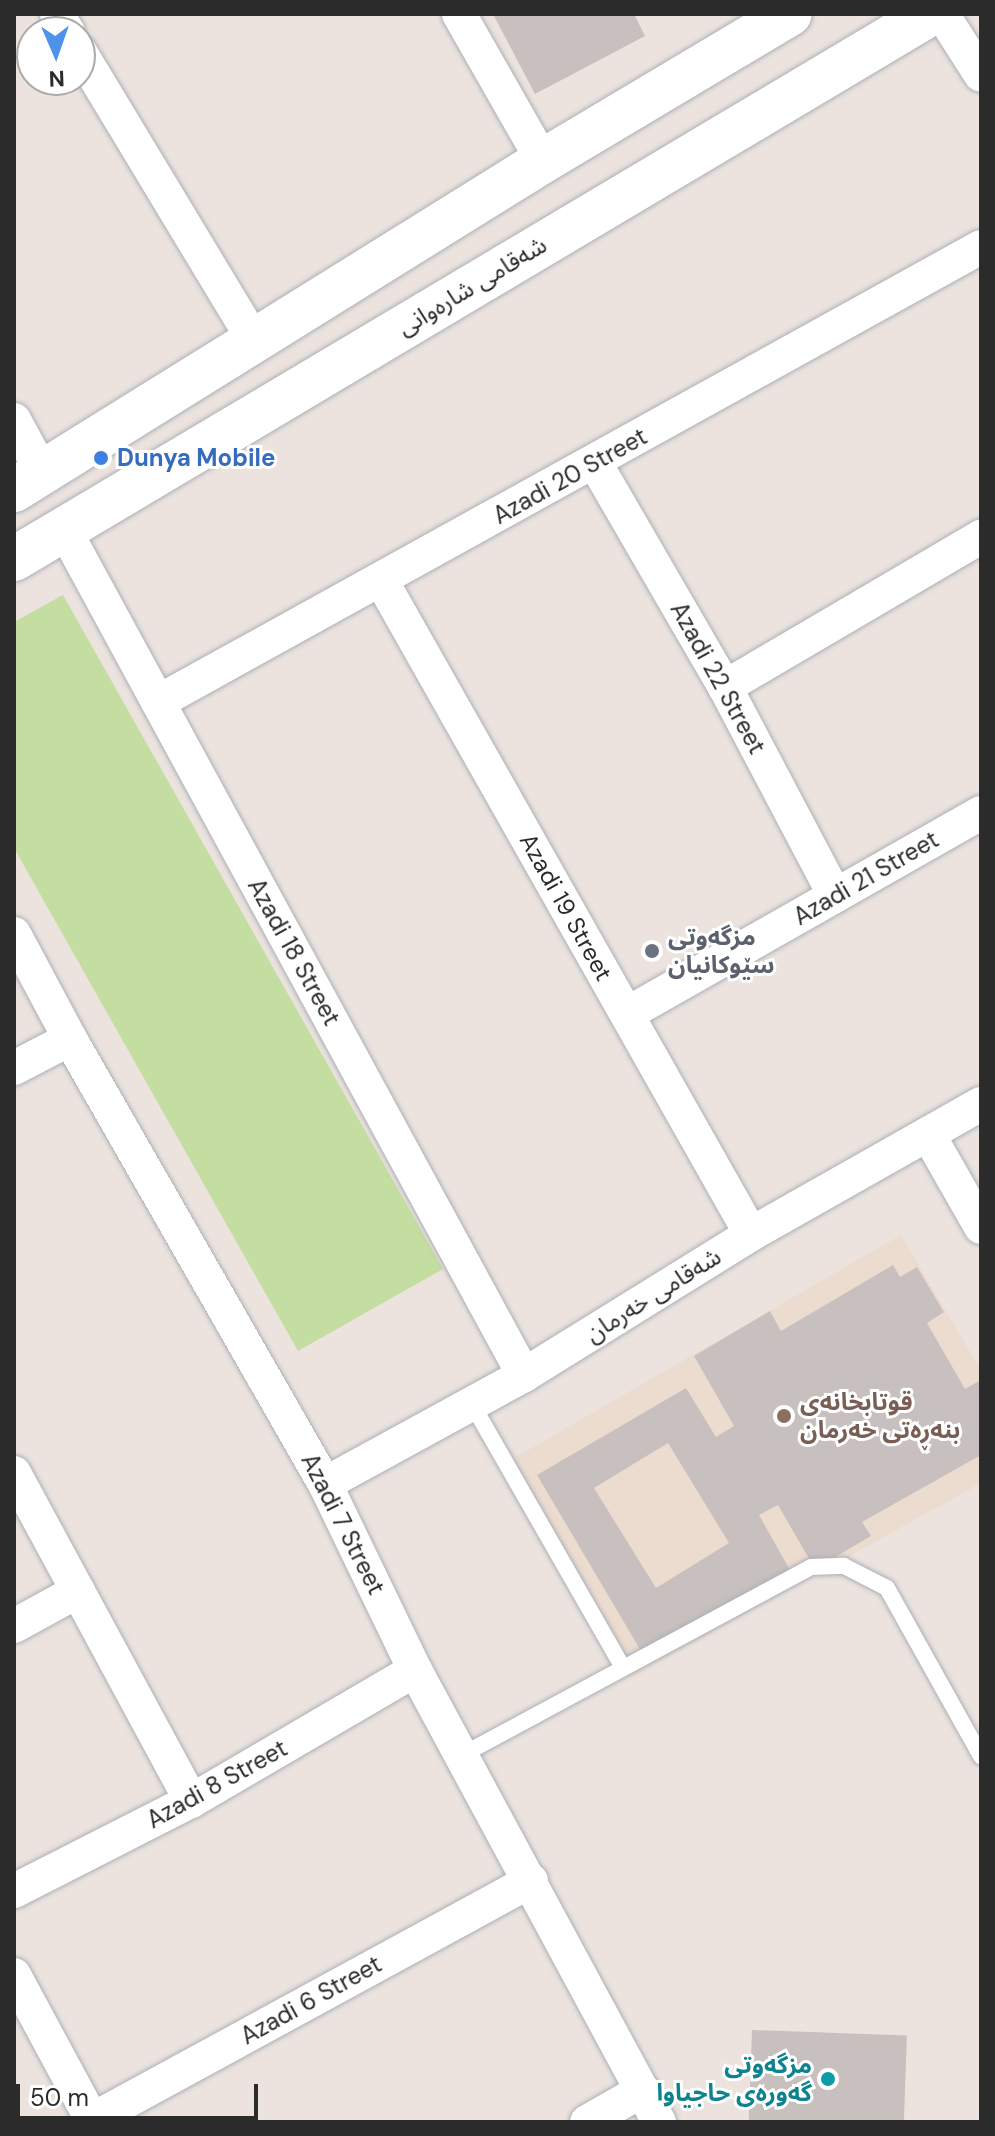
<!DOCTYPE html>
<meta charset="utf-8">
<style>
body{margin:0}
#map{position:relative;width:995px;height:2136px;overflow:hidden;background:#ece3df;font-family:"DM Sans","Noto Sans Arabic",sans-serif}
div>[style]{position:absolute}
.education>*{inset:0;background:#ecdcd0}
.green>*{inset:0;background:#c4dda0}
.building>*{inset:0;background:#c7c0be;transform-origin:0 0}
.roads{filter:drop-shadow(0 0 2px #abb0b6) drop-shadow(0 0 2px #abb0b6)}
.lane>*{height:16px;margin:-8px;padding:0 8px;transform-origin:8px;border-radius:8px;background:#fff}
.street>*{height:34px;margin:-17px;padding:0 17px;transform-origin:17px;border-radius:17px;background:#fff}
.secondary>*{height:44px;margin:-22px;padding:0 22px;transform-origin:22px;border-radius:22px;background:#fff}
.dots>*{width:22px;height:22px;translate:-50% -50%;box-sizing:border-box;border:4px solid #fff;border-radius:50%}
span{translate:-50% -50%;white-space:nowrap;text-align:center;line-height:1.15;-webkit-text-stroke:6px #fff;paint-order:stroke}
.street-label{font-size:24px;color:#2b2b2b}
.shop-label{font-size:24px;color:#366cbe;font-weight:700}
.left{translate:0 -50%;text-align:left}
.worship-label{font-size:24px;color:#5b616d;font-weight:700}
.education-label{font-size:24px;color:#785e54;font-weight:700}
.culture-label{font-size:24px;color:#0d838f;font-weight:700}
.right{translate:-100% -50%;text-align:right}
.frame{position:absolute;inset:0;border:16px solid #2b2b2b;pointer-events:none}
.north{position:absolute;left:16px;top:16px;width:80px;height:80px;box-sizing:border-box;background:#fff;border:2px solid #aaa;border-radius:50%;rotate:178deg;font-size:22px;font-weight:700;line-height:32px;text-align:center;color:#2b2b2b}
.north::after{content:'';display:block;margin:auto;width:28px;height:36px;background:#4e92ea;clip-path:polygon(50% 0,100% 100%,50% 72%,0 100%)}
.scale{position:absolute;left:16px;top:2084px;width:242px;height:36px;box-sizing:border-box;border:4px solid #2b2b2b;border-top:0;padding-left:10px;font-size:24px;line-height:28px;white-space:nowrap;color:#2b2b2b;-webkit-text-stroke:6px #fff;paint-order:stroke}
</style>
<div id="map">
<div class="education">
<div style="clip-path:polygon(901px 1235px,981px 1370px,981px 1483px,630px 1678px,507px 1462px)"></div>
</div>
<div class="green">
<div style="clip-path:polygon(63px 595px,443px 1269px,298px 1351px,14px 848px,14px 622px)"></div>
</div>
<div class="building">
<div style="clip-path:polygon(493px 14px,634px 14px,645px 36px,535px 94px)"></div>
<div style="clip-path:polygon(evenodd,893px 1265px,900px 1277px,917px 1267px,944px 1312px,927px 1323px,965px 1389px,981px 1380px,981px 1455px,862px 1522px,871px 1536px,815px 1569px,778px 1505px,759px 1515px,790px 1570px,644px 1656px,537px 1475px,686px 1388px,716px 1437px,734px 1426px,694px 1356px,770px 1311px,781px 1331px,893px 1265px,668px 1443px,729px 1543px,656px 1588px,594px 1488px,668px 1443px)"></div>
<div style="left:752px;top:2030px;width:155px;height:92px;rotate:2deg"></div>
</div>
<div class="roads">
<div class="lane">
<div style="left:472px;top:1404px;width:304px;rotate:60.2deg"></div>
<div style="left:462px;top:1755px;width:396px;rotate:-28.3deg"></div>
<div style="left:811px;top:1567px;width:33px;rotate:-2deg"></div>
<div style="left:844px;top:1566px;width:48px;rotate:27.1deg"></div>
<div style="left:887px;top:1588px;width:193px;rotate:60.8deg"></div>
</div>
<div class="street">
<div style="left:57px;top:14px;width:21px;rotate:59deg"></div>
<div style="left:459px;top:14px;width:169px;rotate:60.3deg"></div>
<div style="left:942px;top:14px;width:72px;rotate:57.4deg"></div>
<div style="left:80px;top:52px;width:336px;rotate:58.9deg"></div>
<div style="left:14px;top:420px;width:59px;rotate:61.7deg"></div>
<div style="left:595px;top:463px;width:259px;rotate:59.9deg"></div>
<div style="left:725px;top:687px;width:236px;rotate:62.2deg"></div>
<div style="left:64px;top:529px;width:963px;rotate:61.47deg"></div>
<div style="left:381px;top:580px;width:751px;rotate:60.5deg"></div>
<div style="left:725px;top:687px;width:297px;rotate:-30.4deg"></div>
<div style="left:158px;top:702px;width:940px;rotate:-28.94deg"></div>
<div style="left:14px;top:934px;width:119px;rotate:61.9deg"></div>
<div style="left:70px;top:1039px;width:513px;rotate:60.19deg"></div>
<div style="left:325px;top:1484px;width:207px;rotate:64.2deg"></div>
<div style="left:415px;top:1670px;width:514px;rotate:61.64deg"></div>
<div style="left:627px;top:1014px;width:407px;rotate:-29.6deg"></div>
<div style="left:14px;top:1068px;width:63px;rotate:-27.4deg"></div>
<div style="left:928px;top:1134px;width:107px;rotate:60.3deg"></div>
<div style="left:14px;top:1473px;width:373px;rotate:61.6deg"></div>
<div style="left:325px;top:1484px;width:227px;rotate:-28.7deg"></div>
<div style="left:524px;top:1375px;width:267px;rotate:-31.8deg"></div>
<div style="left:751px;top:1234px;width:264px;rotate:-29.5deg"></div>
<div style="left:14px;top:1626px;width:73px;rotate:-28.7deg"></div>
<div style="left:14px;top:1891px;width:199px;rotate:-27deg"></div>
<div style="left:191px;top:1801px;width:259px;rotate:-30.3deg"></div>
<div style="left:14px;top:1975px;width:167px;rotate:61.7deg"></div>
<div style="left:92px;top:2120px;width:500px;rotate:-28.6deg"></div>
<div style="left:587px;top:2122px;width:64px;rotate:-29.7deg"></div>
</div>
<div class="secondary">
<div style="left:14px;top:490px;width:623px;rotate:-31.88deg"></div>
<div style="left:543px;top:161px;width:287px;rotate:-30.8deg"></div>
<div style="left:14px;top:559px;width:1066px;rotate:-30.75deg"></div>
</div>
</div>
<div class="dots">
<div style="left:101px;top:458px;background:#3f7fe0"></div>
<div style="left:652px;top:951px;background:#6b7280"></div>
<div style="left:784px;top:1416px;background:#8d6e63"></div>
<div style="left:828px;top:2079px;background:#0f9aa8"></div>
</div>
<div class="street-label">
<span style="left:472px;top:286px;rotate:-31deg">شەقامی شارەوانی</span>
<span style="left:570px;top:476px;rotate:-29deg">Azadi 20 Street</span>
<span style="left:718px;top:678px;rotate:61deg">Azadi 22 Street</span>
<span style="left:866px;top:878px;rotate:-30deg">Azadi 21 Street</span>
<span style="left:566px;top:907px;rotate:61deg">Azadi 19 Street</span>
<span style="left:294px;top:952px;rotate:61deg">Azadi 18 Street</span>
<span style="left:653px;top:1295px;rotate:-32deg">شەقامی خەرمان</span>
<span style="left:343px;top:1524px;rotate:63deg">Azadi 7 Street</span>
<span style="left:217px;top:1784px;rotate:-29deg">Azadi 8 Street</span>
<span style="left:311px;top:2000px;rotate:-29deg">Azadi 6 Street</span>
</div>
<div class="shop-label">
<span class="left" style="left:117px;top:458px">Dunya Mobile</span>
</div>
<div class="worship-label">
<span class="left" style="left:668px;top:951px">مزگەوتی<br>سێوکانیان</span>
</div>
<div class="education-label">
<span class="left" style="left:800px;top:1416px">قوتابخانەی<br>بنەڕەتی خەرمان</span>
</div>
<div class="culture-label">
<span class="right" style="left:812px;top:2079px">مزگەوتی<br>گەورەی حاجیاوا</span>
</div>
<div class="frame"></div>
<div class="north">N</div>
<div class="scale">50 m</div>
</div>
